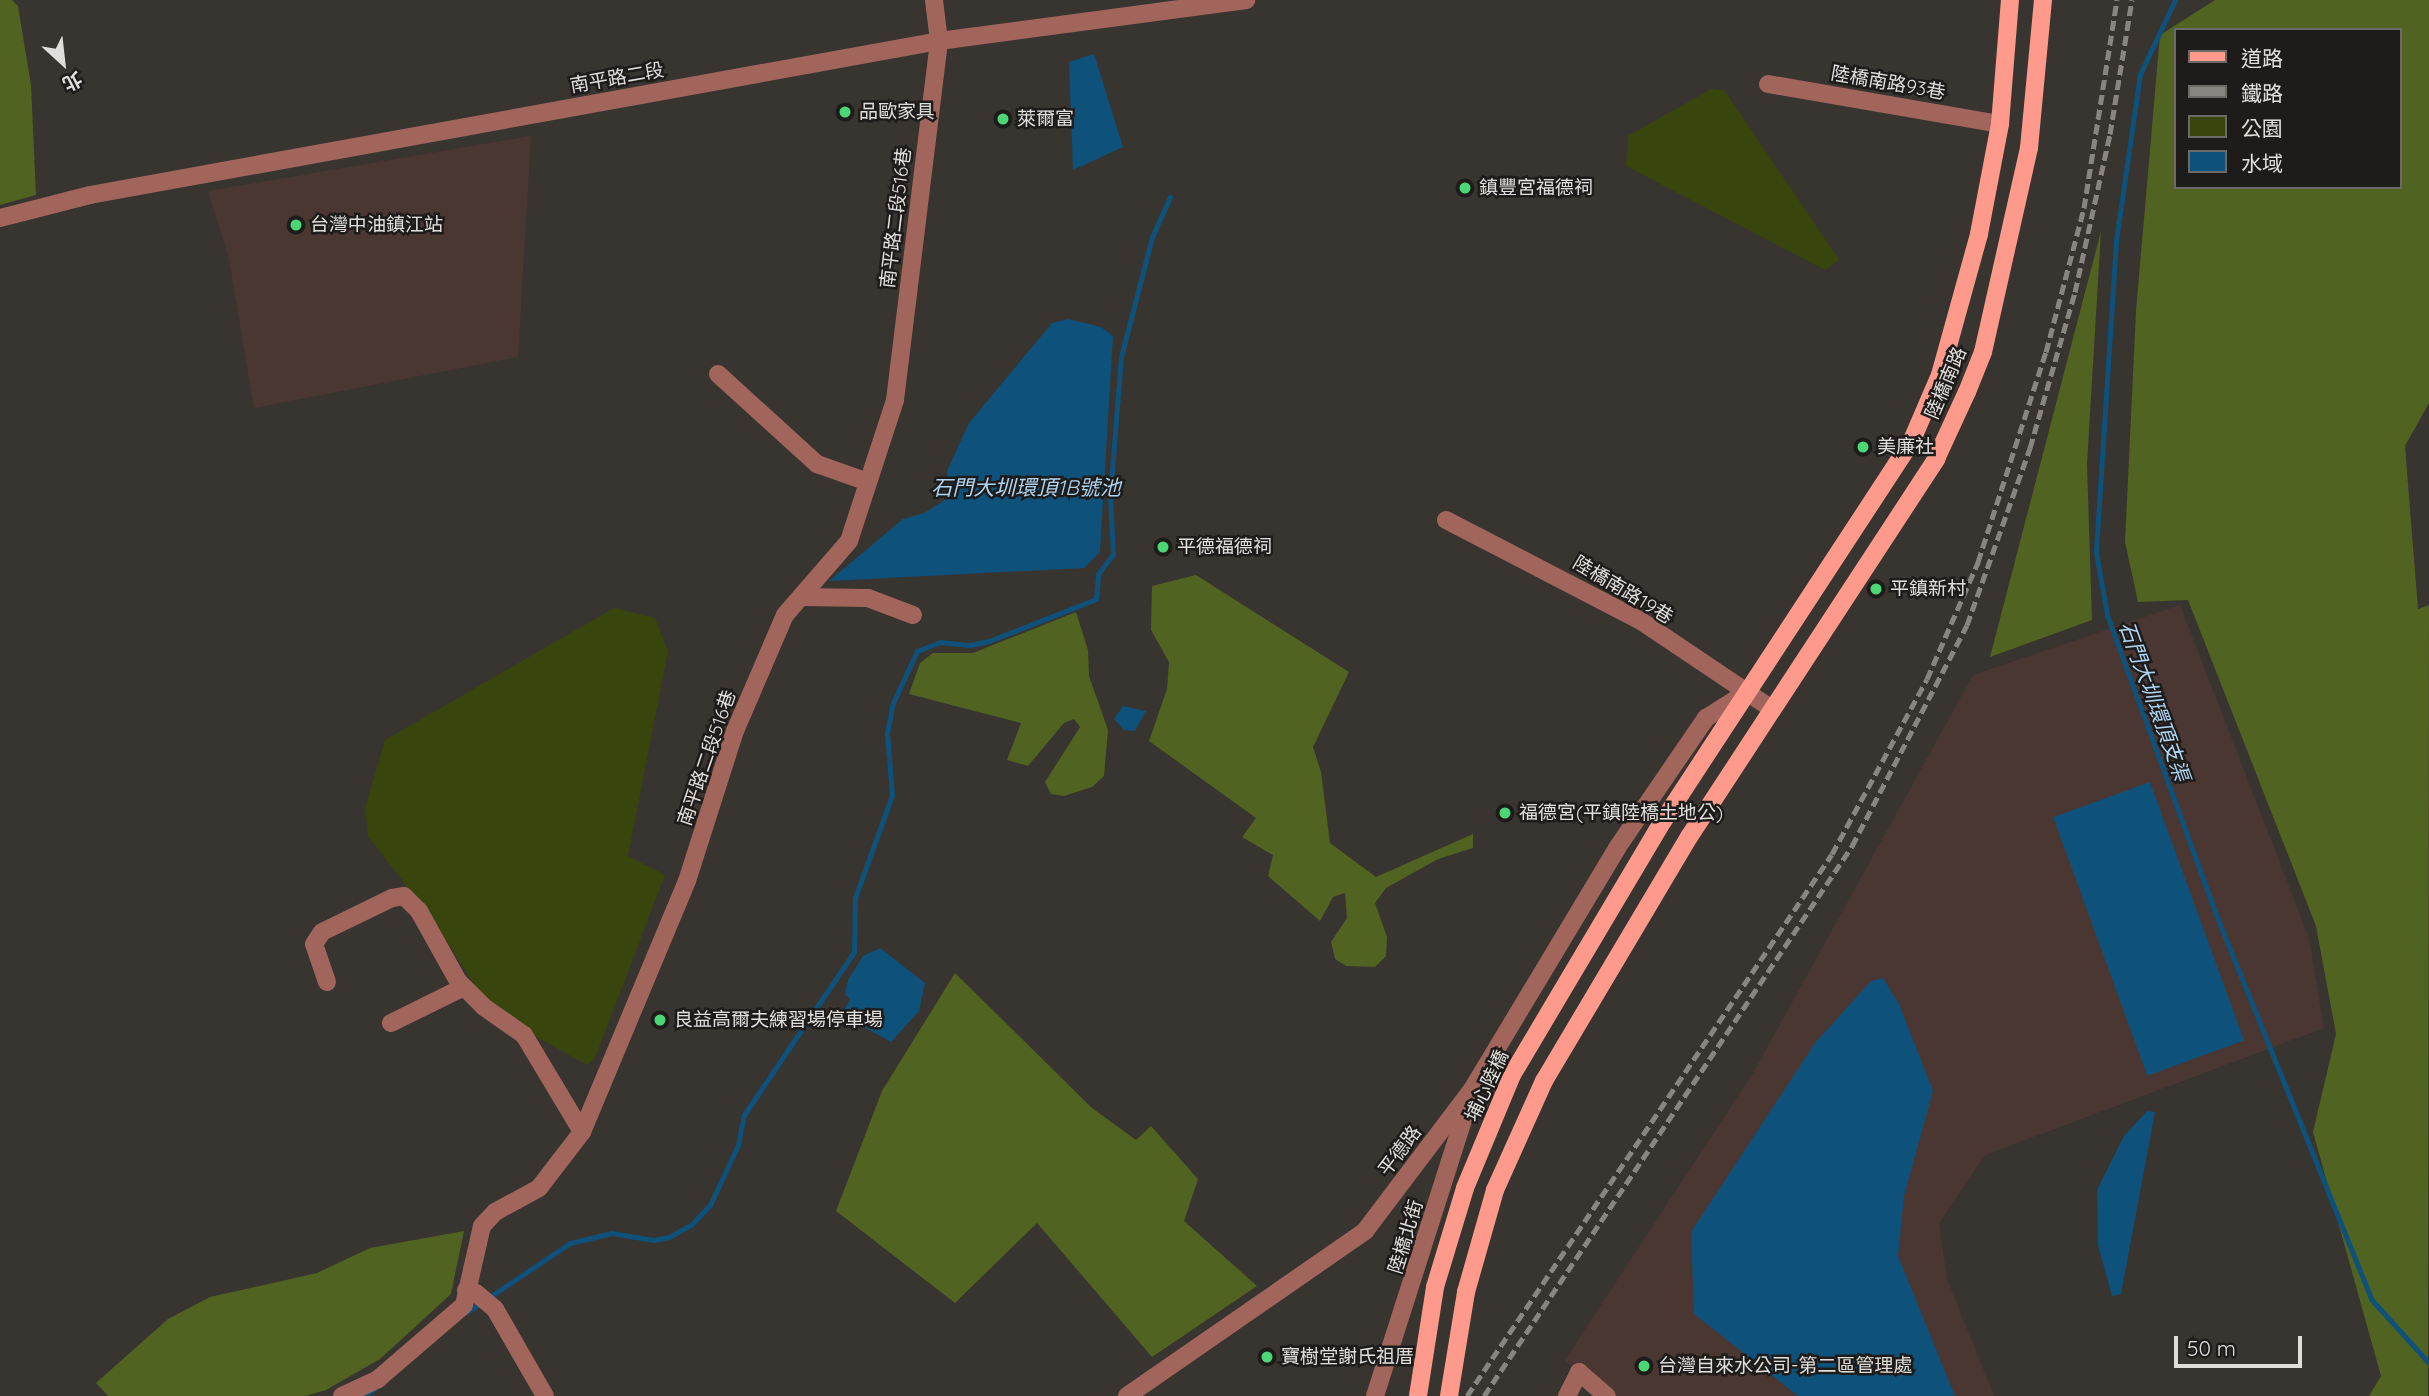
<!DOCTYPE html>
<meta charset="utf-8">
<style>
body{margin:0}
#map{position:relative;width:2429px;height:1396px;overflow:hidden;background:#383430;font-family:Quicksand,"Noto Sans TC",sans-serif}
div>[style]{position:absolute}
.industrial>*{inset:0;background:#4b3732}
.green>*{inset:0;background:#38460d}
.forest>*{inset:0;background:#506320}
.water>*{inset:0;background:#0e517b;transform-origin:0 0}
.stream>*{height:5px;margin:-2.5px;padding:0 2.5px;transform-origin:2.5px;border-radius:2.5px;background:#0e517b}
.minor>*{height:18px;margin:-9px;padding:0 9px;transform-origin:9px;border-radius:9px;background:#a1655c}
.major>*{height:18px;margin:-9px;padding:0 9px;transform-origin:9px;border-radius:9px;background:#fd9a8c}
.rail>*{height:5px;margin-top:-2.5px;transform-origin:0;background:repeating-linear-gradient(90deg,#898682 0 10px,transparent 0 15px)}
.dots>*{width:19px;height:19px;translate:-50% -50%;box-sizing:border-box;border:4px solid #1e1c1a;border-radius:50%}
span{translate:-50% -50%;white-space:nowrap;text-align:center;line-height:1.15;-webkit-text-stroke:5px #1e1c1a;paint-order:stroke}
.street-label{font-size:19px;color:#e0dedb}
.poi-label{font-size:19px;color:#e0dedb}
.left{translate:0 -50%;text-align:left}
.water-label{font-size:21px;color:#aed4f3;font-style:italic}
.legend{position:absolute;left:2174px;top:28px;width:228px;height:161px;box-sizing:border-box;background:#1e1c1a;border:2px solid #6c6a67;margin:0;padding:9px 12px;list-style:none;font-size:21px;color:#e0dedb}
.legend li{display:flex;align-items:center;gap:14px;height:35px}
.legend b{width:35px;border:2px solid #6c6a67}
.north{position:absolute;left:28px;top:28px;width:70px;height:70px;-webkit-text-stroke:5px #1e1c1a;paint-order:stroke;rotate:153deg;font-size:19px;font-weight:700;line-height:28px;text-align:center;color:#e0dedb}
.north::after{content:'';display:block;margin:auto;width:24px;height:32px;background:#e0dedb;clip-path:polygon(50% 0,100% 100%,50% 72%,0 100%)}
.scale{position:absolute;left:2174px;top:1336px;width:128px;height:32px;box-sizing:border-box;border:4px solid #e0dedb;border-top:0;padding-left:9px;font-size:21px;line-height:24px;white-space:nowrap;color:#e0dedb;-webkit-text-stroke:5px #1e1c1a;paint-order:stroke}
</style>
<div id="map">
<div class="industrial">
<div style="clip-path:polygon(531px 136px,518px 357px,254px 408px,229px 259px,208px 191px)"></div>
<div style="clip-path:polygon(2180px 605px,2309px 938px,2324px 1028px,1985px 1155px,1939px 1223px,1947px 1279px,1994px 1396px,1611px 1396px,1565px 1360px,1753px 1073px,1973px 675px)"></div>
</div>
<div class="green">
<div style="clip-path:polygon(1711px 89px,1725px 91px,1839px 260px,1825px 270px,1626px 166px,1628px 136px)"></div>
<div style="clip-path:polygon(614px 608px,655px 618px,668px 651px,628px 856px,665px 875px,595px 1058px,587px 1065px,540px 1039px,480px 994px,438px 927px,368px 836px,365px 808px,385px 740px)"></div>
</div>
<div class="forest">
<div style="clip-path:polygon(0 0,12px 0,18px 6px,31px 85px,36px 195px,0 205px)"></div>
<div style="clip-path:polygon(evenodd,2215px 0,2429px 0,2429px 403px,2405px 446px,2418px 609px,2429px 605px,2428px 1396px,2369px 1396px,2381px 1376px,2313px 1132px,2336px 1034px,2316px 926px,2188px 600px,2138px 602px,2125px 542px,2136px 311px,2160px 35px,2215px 0,2175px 30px,2399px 30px,2399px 187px,2175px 187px,2175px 30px)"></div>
<div style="clip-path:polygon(2101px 231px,2087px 464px,2092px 620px,1990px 657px)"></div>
<div style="clip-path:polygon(1196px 575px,1349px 672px,1313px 747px,1321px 772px,1330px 843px,1376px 877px,1473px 834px,1473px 848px,1438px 859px,1386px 888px,1375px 903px,1387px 937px,1386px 956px,1375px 967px,1346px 966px,1335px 959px,1331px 942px,1347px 918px,1345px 893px,1333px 897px,1320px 921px,1268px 876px,1273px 855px,1242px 837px,1256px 818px,1149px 741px,1167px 689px,1169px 662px,1151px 630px,1152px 586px)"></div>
<div style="clip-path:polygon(1076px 612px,1088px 650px,1089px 676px,1108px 730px,1104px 776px,1092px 787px,1064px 796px,1051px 794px,1045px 782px,1080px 727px,1074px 719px,1064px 723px,1028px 766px,1007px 760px,1021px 723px,909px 694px,920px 663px,933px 653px,973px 653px)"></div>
<div style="clip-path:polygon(955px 973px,1092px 1108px,1136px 1140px,1151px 1126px,1198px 1179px,1184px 1221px,1257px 1286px,1152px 1357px,1037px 1223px,955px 1303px,836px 1211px,882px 1091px)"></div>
<div style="clip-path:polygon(464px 1231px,451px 1294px,380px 1359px,326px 1390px,305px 1396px,108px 1396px,96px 1383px,168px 1319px,210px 1297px,317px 1273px,370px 1248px)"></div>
</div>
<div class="water">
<div style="clip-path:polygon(1094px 54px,1123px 147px,1073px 170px,1069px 62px)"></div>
<div style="clip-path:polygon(1068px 319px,1101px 327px,1113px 336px,1100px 552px,1084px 568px,829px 581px,903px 519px,924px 513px,948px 498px,947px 471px,969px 423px,1052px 323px)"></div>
<div style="clip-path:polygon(1123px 706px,1146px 711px,1135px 731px,1124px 730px,1114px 719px)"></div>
<div style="left:2150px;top:782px;width:275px;height:103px;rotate:70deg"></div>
<div style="clip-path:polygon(880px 948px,925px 983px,919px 1011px,891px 1042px,842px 1015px,850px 999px,845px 994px,848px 980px,863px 956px)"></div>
<div style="clip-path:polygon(1883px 978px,1899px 1004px,1933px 1091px,1904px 1196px,1898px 1256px,1955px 1396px,1798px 1396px,1694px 1314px,1691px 1232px,1815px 1043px,1871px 981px)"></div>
<div style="clip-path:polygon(2147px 1111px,2155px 1112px,2121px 1294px,2112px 1296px,2098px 1245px,2097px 1190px,2124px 1136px)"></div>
</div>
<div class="stream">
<div style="left:2175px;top:0;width:82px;rotate:115.3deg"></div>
<div style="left:2140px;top:74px;width:169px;rotate:98.2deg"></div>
<div style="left:2116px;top:241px;width:312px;rotate:93.7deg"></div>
<div style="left:2096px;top:552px;width:64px;rotate:80.1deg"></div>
<div style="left:2107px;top:615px;width:321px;rotate:70deg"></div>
<div style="left:2217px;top:917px;width:412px;rotate:68deg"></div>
<div style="left:2371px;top:1299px;width:86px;rotate:47.8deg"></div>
<div style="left:467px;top:1312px;width:124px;rotate:-33.8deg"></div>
<div style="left:570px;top:1243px;width:43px;rotate:-13.4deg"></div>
<div style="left:612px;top:1233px;width:42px;rotate:9.7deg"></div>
<div style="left:653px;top:1240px;width:16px;rotate:-11deg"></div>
<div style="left:669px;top:1237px;width:26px;rotate:-29deg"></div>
<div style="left:692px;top:1224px;width:26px;rotate:-47deg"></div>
<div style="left:710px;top:1205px;width:66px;rotate:-65deg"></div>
<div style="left:738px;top:1145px;width:31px;rotate:-79deg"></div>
<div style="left:744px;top:1115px;width:197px;rotate:-56deg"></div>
<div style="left:854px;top:952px;width:54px;rotate:-88.9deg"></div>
<div style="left:855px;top:898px;width:109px;rotate:-70.2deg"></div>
<div style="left:892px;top:795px;width:62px;rotate:-94.6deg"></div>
<div style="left:887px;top:733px;width:31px;rotate:-79deg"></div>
<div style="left:893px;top:703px;width:57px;rotate:-65.2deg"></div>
<div style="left:917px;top:651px;width:25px;rotate:-21deg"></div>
<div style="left:940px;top:642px;width:30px;rotate:6deg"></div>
<div style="left:970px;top:645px;width:19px;rotate:-12deg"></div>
<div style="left:989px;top:641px;width:115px;rotate:-21.4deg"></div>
<div style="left:1096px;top:599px;width:25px;rotate:-85deg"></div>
<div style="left:1098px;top:574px;width:25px;rotate:-53deg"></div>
<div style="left:1113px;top:554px;width:58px;rotate:-93deg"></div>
<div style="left:1110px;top:496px;width:139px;rotate:-85.5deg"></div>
<div style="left:1121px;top:357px;width:124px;rotate:-75.5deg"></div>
<div style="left:1152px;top:237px;width:44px;rotate:-65.8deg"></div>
<div style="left:365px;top:1396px;width:14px;rotate:-39deg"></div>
</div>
<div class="minor">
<div style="left:1768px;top:84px;width:235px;rotate:9.8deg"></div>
<div style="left:0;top:218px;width:93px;rotate:-14.3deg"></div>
<div style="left:90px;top:195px;width:863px;rotate:-10.28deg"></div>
<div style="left:939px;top:41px;width:310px;rotate:-7.6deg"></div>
<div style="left:718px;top:374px;width:134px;rotate:42.3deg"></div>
<div style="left:817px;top:464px;width:54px;rotate:19.4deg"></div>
<div style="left:1446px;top:520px;width:220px;rotate:27.4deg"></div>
<div style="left:1641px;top:621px;width:158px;rotate:33.9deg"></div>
<div style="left:801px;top:597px;width:67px;rotate:0.9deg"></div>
<div style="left:868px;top:598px;width:48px;rotate:20.7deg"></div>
<div style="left:327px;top:982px;width:40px;rotate:-108.9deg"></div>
<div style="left:314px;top:944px;width:14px;rotate:-56deg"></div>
<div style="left:322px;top:932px;width:78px;rotate:-25.9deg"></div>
<div style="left:392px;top:898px;width:12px;rotate:-9deg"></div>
<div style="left:404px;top:896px;width:21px;rotate:45deg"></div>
<div style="left:419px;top:911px;width:80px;rotate:60.9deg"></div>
<div style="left:458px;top:981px;width:37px;rotate:45deg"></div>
<div style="left:484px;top:1007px;width:49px;rotate:35deg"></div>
<div style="left:524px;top:1035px;width:113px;rotate:59.1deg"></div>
<div style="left:391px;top:1023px;width:81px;rotate:-26.3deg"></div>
<div style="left:466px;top:1290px;width:10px;rotate:17deg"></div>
<div style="left:476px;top:1293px;width:25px;rotate:40deg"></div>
<div style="left:495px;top:1309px;width:100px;rotate:60.1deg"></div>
<div style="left:342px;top:1396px;width:40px;rotate:-25deg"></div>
<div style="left:378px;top:1379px;width:113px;rotate:-40.7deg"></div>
<div style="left:464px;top:1305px;width:81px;rotate:-77.2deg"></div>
<div style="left:482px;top:1226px;width:19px;rotate:-47deg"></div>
<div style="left:495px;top:1212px;width:50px;rotate:-28.6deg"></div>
<div style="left:539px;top:1188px;width:71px;rotate:-52.5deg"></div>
<div style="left:582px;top:1132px;width:272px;rotate:-67.3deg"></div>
<div style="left:687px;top:881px;width:157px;rotate:-72.3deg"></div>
<div style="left:735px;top:731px;width:126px;rotate:-66.7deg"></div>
<div style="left:785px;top:615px;width:98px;rotate:-49.1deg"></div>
<div style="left:849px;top:541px;width:148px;rotate:-71.9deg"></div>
<div style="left:895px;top:400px;width:362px;rotate:-83deg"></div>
<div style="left:939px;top:41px;width:41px;rotate:-97deg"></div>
<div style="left:1127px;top:1396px;width:290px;rotate:-34.7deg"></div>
<div style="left:1365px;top:1231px;width:179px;rotate:-52.9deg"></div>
<div style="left:1473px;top:1088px;width:280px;rotate:-59deg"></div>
<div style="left:1617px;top:848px;width:158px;rotate:-55.6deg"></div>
<div style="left:1706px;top:718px;width:49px;rotate:-32.4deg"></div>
<div style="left:1375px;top:1396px;width:312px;rotate:-72.3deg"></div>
<div style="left:1567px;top:1396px;width:27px;rotate:-63deg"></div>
<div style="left:1579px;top:1372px;width:37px;rotate:41deg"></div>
</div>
<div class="major">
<div style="left:1418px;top:1396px;width:110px;rotate:-81.1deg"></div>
<div style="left:1435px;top:1287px;width:103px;rotate:-73.1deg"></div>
<div style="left:1465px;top:1188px;width:122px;rotate:-67.4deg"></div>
<div style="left:1512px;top:1075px;width:295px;rotate:-59.3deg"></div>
<div style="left:1663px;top:821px;width:455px;rotate:-56.8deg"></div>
<div style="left:1912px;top:440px;width:71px;rotate:-66.7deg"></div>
<div style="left:1940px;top:375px;width:146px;rotate:-74.5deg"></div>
<div style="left:1979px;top:234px;width:112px;rotate:-79.2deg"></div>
<div style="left:2000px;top:124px;width:124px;rotate:-85.4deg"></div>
<div style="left:1449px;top:1396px;width:105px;rotate:-80.7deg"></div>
<div style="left:1466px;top:1292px;width:106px;rotate:-74.1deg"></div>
<div style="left:1495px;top:1190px;width:120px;rotate:-65.8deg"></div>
<div style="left:1544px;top:1081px;width:284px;rotate:-59.3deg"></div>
<div style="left:1689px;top:837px;width:452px;rotate:-56.8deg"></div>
<div style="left:1936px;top:459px;width:74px;rotate:-65.2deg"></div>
<div style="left:1967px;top:392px;width:43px;rotate:-68.2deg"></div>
<div style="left:1983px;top:352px;width:209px;rotate:-77.3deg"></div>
<div style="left:2029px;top:148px;width:149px;rotate:-84.6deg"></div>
</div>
<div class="rail">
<div style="left:1467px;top:1396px;width:653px;rotate:-56.04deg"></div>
<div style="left:1832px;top:854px;width:199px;rotate:-61.5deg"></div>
<div style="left:1927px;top:679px;width:128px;rotate:-66.4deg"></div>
<div style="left:1978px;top:562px;width:221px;rotate:-72.1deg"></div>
<div style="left:2046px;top:352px;width:149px;rotate:-75.2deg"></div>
<div style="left:2084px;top:208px;width:211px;rotate:-81deg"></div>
<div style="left:1484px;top:1396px;width:662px;rotate:-56.21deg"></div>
<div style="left:1852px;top:846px;width:249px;rotate:-62.5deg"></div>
<div style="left:1967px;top:625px;width:188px;rotate:-70.4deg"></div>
<div style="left:2030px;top:448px;width:162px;rotate:-73.9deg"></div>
<div style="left:2075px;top:292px;width:162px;rotate:-77.5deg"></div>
<div style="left:2110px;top:134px;width:136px;rotate:-80.7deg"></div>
</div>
<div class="dots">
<div style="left:845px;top:112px;background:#4cd676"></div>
<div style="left:1003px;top:119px;background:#4cd676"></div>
<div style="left:1465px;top:188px;background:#4cd676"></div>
<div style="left:296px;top:225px;background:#4cd676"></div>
<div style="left:1863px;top:447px;background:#4cd676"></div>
<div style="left:1163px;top:547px;background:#4cd676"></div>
<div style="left:1876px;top:589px;background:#4cd676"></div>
<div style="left:1505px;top:813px;background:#4cd676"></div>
<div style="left:660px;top:1020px;background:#4cd676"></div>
<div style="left:1267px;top:1357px;background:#4cd676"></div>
<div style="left:1644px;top:1366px;background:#4cd676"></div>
</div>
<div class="street-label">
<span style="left:617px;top:78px;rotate:-10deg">南平路二段</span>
<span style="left:1888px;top:83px;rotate:10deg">陸橋南路93巷</span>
<span style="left:896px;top:218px;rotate:-83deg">南平路二段516巷</span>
<span style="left:1946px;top:383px;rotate:-67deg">陸橋南路</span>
<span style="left:1623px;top:590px;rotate:31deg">陸橋南路19巷</span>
<span style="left:707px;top:758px;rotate:-71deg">南平路二段516巷</span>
<span style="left:1487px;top:1086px;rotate:-65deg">埔心陸橋</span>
<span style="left:1400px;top:1151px;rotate:-53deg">平德路</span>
<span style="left:1406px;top:1237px;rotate:-73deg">陸橋北街</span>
</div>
<div class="poi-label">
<span class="left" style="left:859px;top:112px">品歐家具</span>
<span class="left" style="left:1017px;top:119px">萊爾富</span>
<span class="left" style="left:1479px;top:188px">鎮豐宮福德祠</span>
<span class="left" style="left:310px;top:225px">台灣中油鎮江站</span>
<span class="left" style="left:1877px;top:447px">美廉社</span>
<span class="left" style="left:1177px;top:547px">平德福德祠</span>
<span class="left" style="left:1890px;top:589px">平鎮新村</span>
<span class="left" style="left:1519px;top:813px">福德宮(平鎮陸橋土地公)</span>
<span class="left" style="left:674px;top:1020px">良益高爾夫練習場停車場</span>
<span class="left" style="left:1281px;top:1357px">寶樹堂謝氏祖厝</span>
<span class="left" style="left:1658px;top:1366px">台灣自來水公司-第二區管理處</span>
</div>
<div class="water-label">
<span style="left:1026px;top:487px">石門大圳環頂1B號池</span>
<span style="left:2155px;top:701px;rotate:70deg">石門大圳環頂支渠</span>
</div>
<ul class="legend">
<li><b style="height:9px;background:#fd9a8c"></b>道路</li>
<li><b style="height:9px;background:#898682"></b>鐵路</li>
<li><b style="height:19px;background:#38460d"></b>公園</li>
<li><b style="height:19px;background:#0e517b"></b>水域</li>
</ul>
<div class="north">北</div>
<div class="scale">50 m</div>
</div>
